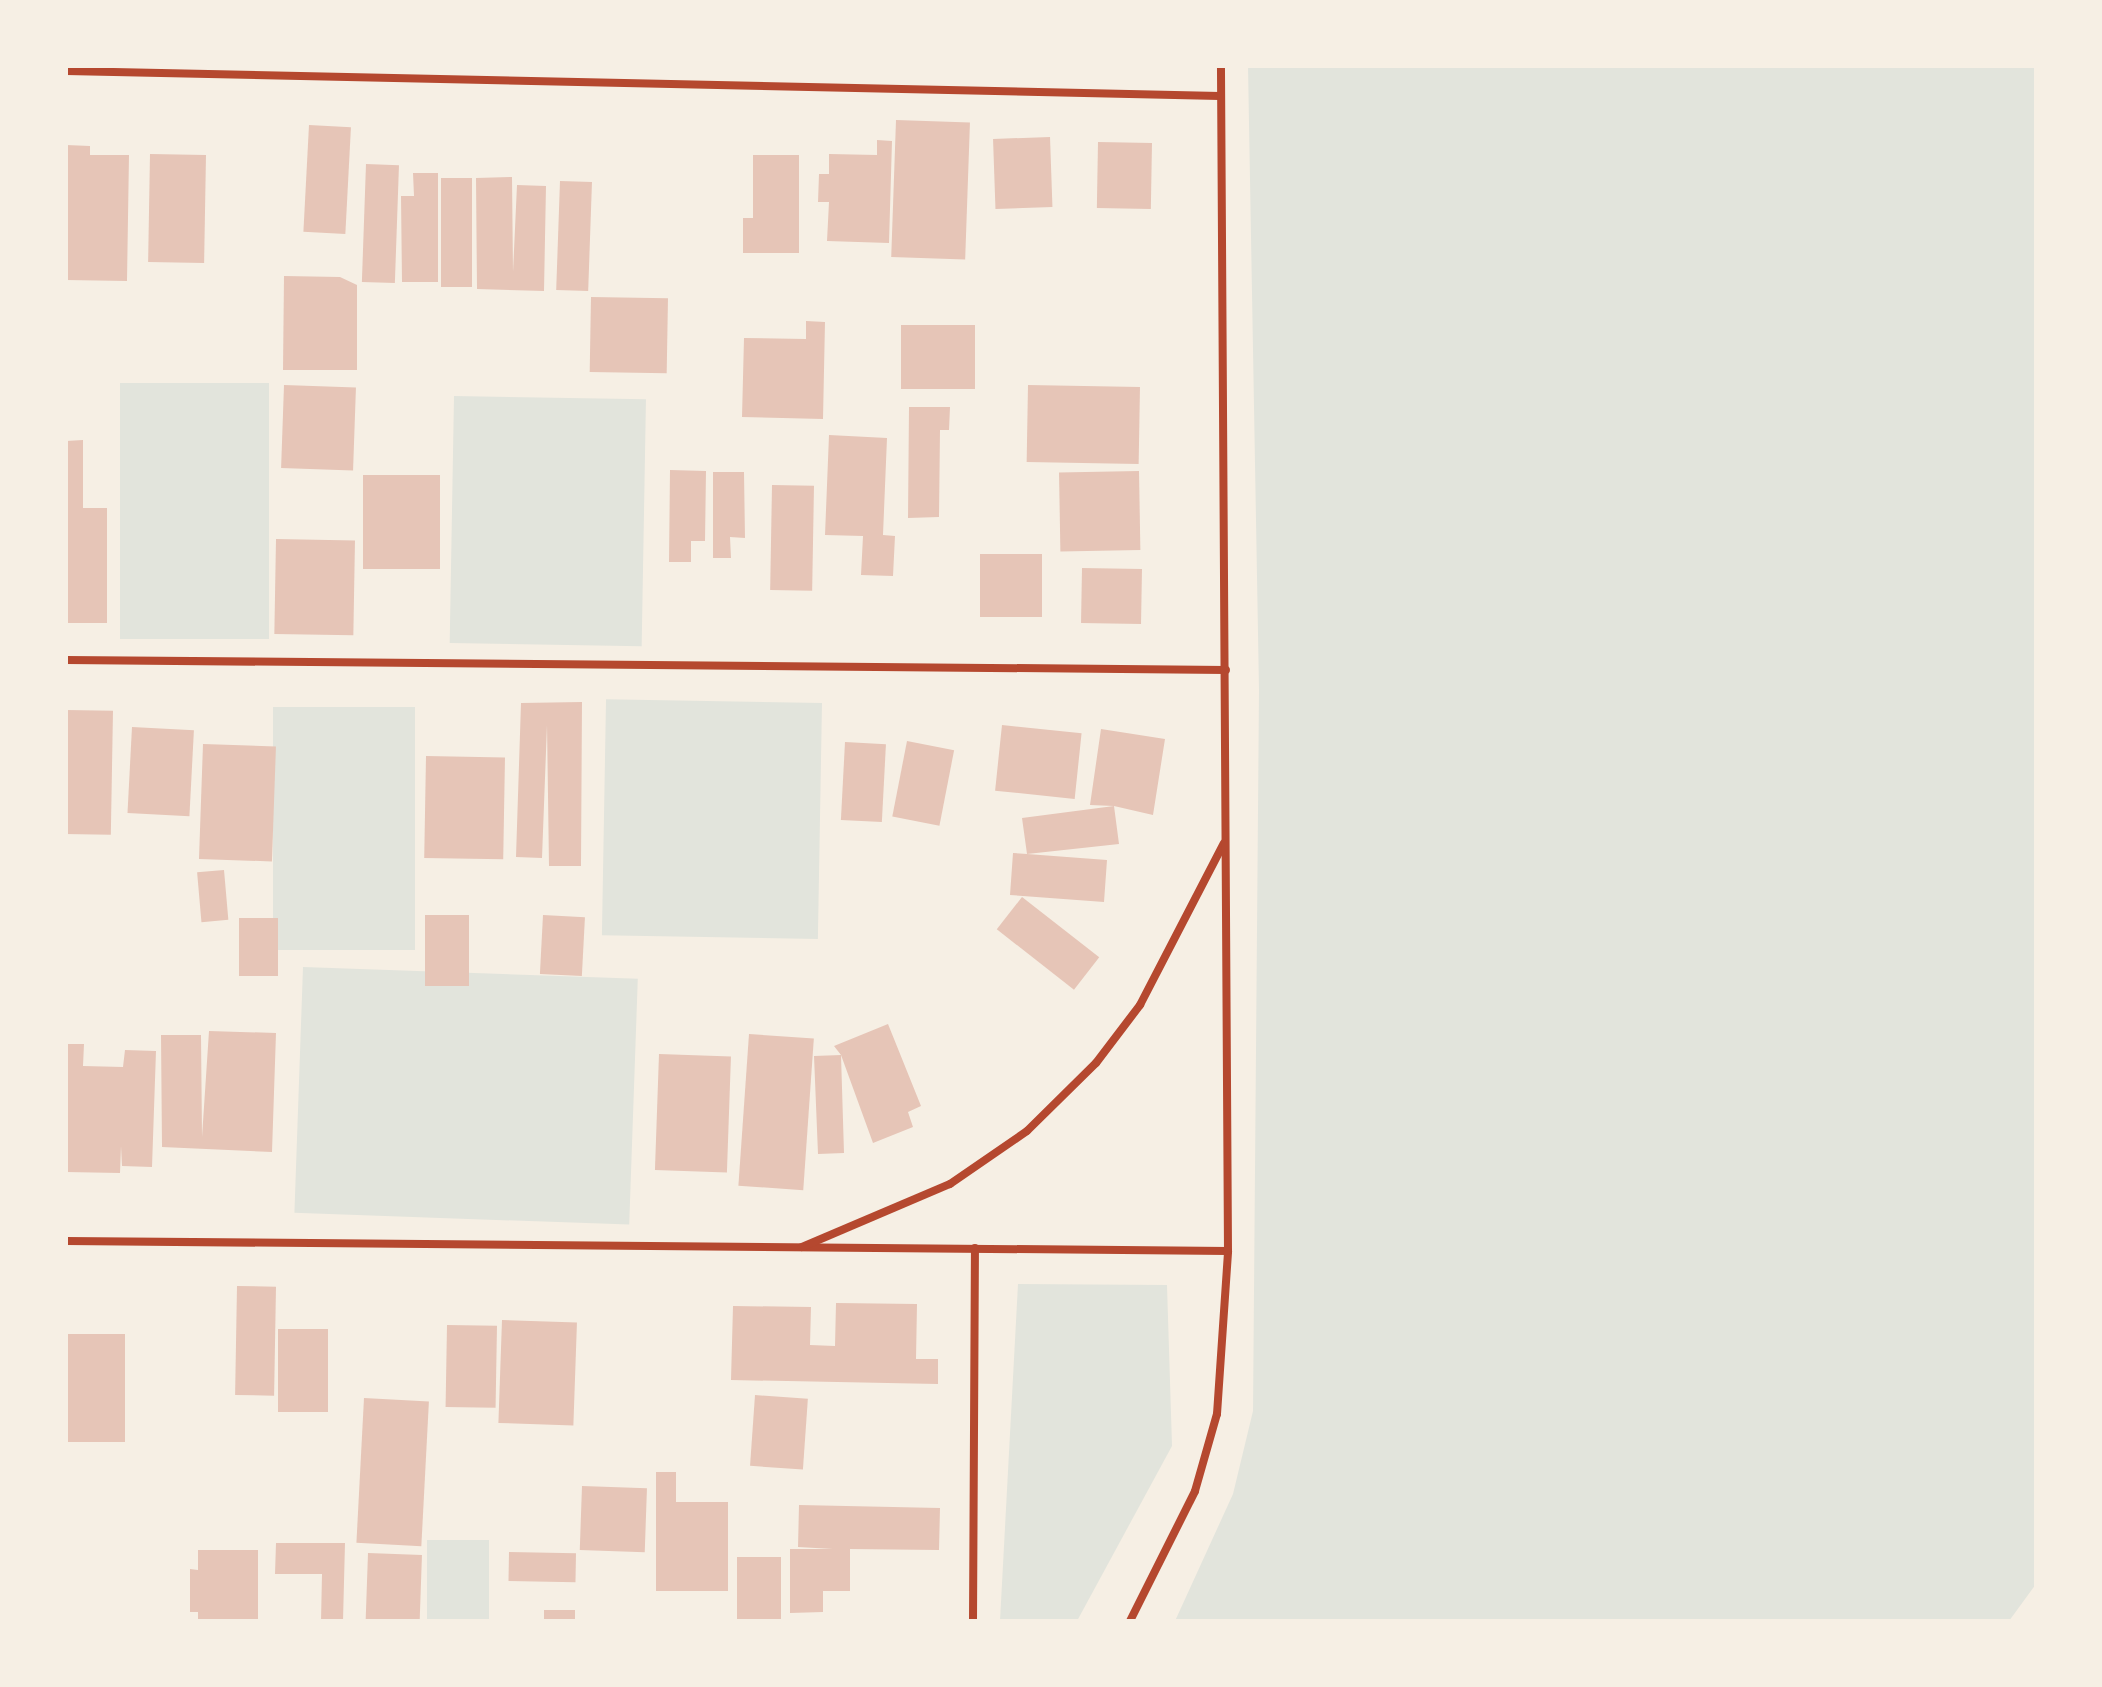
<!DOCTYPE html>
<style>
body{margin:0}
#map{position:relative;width:2102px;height:1687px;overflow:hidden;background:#f6efe4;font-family:"DM Sans",sans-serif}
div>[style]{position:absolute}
.green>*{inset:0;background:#e2e4dc;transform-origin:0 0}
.building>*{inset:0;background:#e6c5b7;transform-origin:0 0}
.minor>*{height:8px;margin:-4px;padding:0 4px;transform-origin:4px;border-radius:4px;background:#b5482f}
span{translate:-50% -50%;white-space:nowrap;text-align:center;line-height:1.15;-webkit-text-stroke:6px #f6efe4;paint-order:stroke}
.frame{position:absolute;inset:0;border:68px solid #f6efe4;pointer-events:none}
</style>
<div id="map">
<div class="green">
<div style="clip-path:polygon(1248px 66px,2036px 66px,2036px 1584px,2009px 1621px,1175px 1621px,1233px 1494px,1253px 1411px,1259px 690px)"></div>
<div style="left:120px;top:383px;width:149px;height:256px"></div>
<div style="left:454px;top:396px;width:192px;height:247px;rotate:1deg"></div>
<div style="left:822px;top:703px;width:236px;height:216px;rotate:91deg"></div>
<div style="left:273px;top:707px;width:142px;height:243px"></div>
<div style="left:303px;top:967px;width:335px;height:246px;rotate:2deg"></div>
<div style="clip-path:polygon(1018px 1284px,1167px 1285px,1172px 1446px,1077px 1621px,1000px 1621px)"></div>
<div style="left:427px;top:1540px;width:62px;height:81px"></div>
</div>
<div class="building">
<div style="left:896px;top:120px;width:74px;height:137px;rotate:2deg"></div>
<div style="left:309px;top:125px;width:42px;height:107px;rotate:3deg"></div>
<div style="left:1050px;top:137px;width:70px;height:57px;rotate:88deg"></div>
<div style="clip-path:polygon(877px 140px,892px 141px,889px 243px,827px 241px,829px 202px,818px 202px,819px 174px,829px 174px,829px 154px,877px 155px)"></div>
<div style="left:1098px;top:142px;width:54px;height:66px;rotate:1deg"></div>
<div style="clip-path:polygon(66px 145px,90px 146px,90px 155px,129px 155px,127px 281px,66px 280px)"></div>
<div style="left:150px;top:154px;width:56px;height:108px;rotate:1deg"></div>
<div style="clip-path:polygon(753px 155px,799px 155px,799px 253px,743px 253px,743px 218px,753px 218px)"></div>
<div style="left:366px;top:164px;width:33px;height:118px;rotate:2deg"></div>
<div style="clip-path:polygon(413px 173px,438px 173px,438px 282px,402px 282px,401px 196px,414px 196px)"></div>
<div style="clip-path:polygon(512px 177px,513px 272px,517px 185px,546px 186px,544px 291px,477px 289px,476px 178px)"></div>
<div style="left:441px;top:178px;width:31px;height:109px"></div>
<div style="left:560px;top:181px;width:32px;height:109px;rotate:2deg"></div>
<div style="clip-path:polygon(284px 276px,340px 277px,357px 285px,357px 370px,283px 370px)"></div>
<div style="left:591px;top:297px;width:77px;height:75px;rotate:1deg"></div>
<div style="clip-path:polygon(806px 321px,825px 322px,823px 419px,742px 417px,744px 338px,806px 339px)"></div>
<div style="left:901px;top:325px;width:74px;height:64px"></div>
<div style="left:284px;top:385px;width:72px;height:83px;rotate:2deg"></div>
<div style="left:1028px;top:385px;width:112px;height:77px;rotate:1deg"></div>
<div style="clip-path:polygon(909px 407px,950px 407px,949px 430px,940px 430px,939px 517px,908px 518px)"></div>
<div style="clip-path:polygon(829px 435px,887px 438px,883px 535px,895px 536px,893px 576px,861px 575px,863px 536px,825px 535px)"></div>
<div style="clip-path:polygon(83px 440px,83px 508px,107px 508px,107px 623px,66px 623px,66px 441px)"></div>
<div style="clip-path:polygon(670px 470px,706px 471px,705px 541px,691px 541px,691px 562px,669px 562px)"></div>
<div style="left:1139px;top:471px;width:79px;height:80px;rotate:89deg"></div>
<div style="clip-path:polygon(713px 472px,744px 472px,745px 538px,730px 537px,731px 558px,713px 558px)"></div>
<div style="left:363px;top:475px;width:77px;height:94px"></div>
<div style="left:772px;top:485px;width:42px;height:105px;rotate:1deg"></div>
<div style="left:276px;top:539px;width:79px;height:95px;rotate:1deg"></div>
<div style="left:1042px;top:554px;width:63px;height:62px;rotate:90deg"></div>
<div style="left:1082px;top:568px;width:60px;height:55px;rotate:1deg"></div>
<div style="clip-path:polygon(582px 702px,581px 866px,549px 866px,547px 725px,542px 858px,516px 857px,521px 703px)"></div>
<div style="left:66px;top:710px;width:47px;height:124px;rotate:1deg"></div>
<div style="left:1002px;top:725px;width:80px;height:66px;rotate:6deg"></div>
<div style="left:132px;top:727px;width:62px;height:86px;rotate:3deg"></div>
<div style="clip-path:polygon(1101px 729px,1165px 739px,1153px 815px,1114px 806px,1119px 844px,1027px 854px,1107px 860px,1104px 902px,1010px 895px,1013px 853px,1027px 854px,1022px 818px,1114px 806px,1090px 805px)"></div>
<div style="left:907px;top:741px;width:48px;height:77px;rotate:11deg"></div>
<div style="left:845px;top:742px;width:41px;height:78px;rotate:3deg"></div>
<div style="left:203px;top:744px;width:73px;height:115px;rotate:2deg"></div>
<div style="left:426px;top:756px;width:79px;height:102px;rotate:1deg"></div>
<div style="left:224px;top:870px;width:50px;height:27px;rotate:85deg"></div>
<div style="left:1022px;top:897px;width:98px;height:41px;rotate:38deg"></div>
<div style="left:469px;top:915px;width:71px;height:44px;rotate:90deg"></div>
<div style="left:543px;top:915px;width:42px;height:59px;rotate:3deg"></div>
<div style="left:239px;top:918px;width:39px;height:58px"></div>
<div style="clip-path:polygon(888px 1024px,921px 1106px,908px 1112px,913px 1127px,873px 1143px,841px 1055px,844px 1153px,818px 1154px,814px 1056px,841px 1055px,834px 1046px)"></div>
<div style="clip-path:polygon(209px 1031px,276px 1033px,272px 1152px,162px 1147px,161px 1035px,201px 1035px,202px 1137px)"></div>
<div style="left:749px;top:1034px;width:65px;height:152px;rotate:4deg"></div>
<div style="clip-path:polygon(66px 1044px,84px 1044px,83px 1066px,123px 1067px,125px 1050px,156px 1051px,152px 1167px,122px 1166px,121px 1146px,120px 1173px,66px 1172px)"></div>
<div style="left:659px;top:1054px;width:72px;height:116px;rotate:2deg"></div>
<div style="left:237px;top:1286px;width:39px;height:109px;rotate:1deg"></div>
<div style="clip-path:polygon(836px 1303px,917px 1304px,916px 1359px,938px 1359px,938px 1384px,731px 1380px,733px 1306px,811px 1307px,810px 1345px,835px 1346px)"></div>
<div style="left:502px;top:1320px;width:75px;height:103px;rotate:2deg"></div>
<div style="left:447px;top:1325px;width:50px;height:82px;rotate:1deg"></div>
<div style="left:278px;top:1329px;width:50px;height:83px"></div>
<div style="left:66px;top:1334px;width:59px;height:108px"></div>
<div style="left:755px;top:1395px;width:53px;height:71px;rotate:4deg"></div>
<div style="left:364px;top:1398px;width:65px;height:145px;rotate:3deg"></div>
<div style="clip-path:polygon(656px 1472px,676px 1472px,676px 1502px,728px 1502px,728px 1591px,656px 1591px)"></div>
<div style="left:582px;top:1486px;width:65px;height:64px;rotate:2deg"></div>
<div style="clip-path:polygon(799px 1505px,940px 1508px,939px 1550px,850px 1549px,850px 1591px,823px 1591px,823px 1612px,790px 1613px,790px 1549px,833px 1549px,798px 1547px)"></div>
<div style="clip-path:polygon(276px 1543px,345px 1543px,343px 1621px,321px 1621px,322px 1574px,275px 1574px)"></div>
<div style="clip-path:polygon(198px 1550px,258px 1550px,258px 1621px,198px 1621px,198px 1612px,190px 1612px,190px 1569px,198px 1570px)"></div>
<div style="left:509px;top:1552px;width:67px;height:29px;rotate:1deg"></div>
<div style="left:368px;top:1553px;width:54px;height:68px;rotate:2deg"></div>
<div style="left:737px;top:1557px;width:44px;height:64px"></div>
<div style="left:544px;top:1610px;width:31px;height:11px"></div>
</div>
<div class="minor">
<div style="left:66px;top:71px;width:1154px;rotate:1.24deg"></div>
<div style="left:66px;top:660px;width:1160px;rotate:0.49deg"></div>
<div style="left:66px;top:1241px;width:1162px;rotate:0.49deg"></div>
<div style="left:802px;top:1247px;width:161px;rotate:-23.1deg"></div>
<div style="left:950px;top:1184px;width:93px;rotate:-34.5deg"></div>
<div style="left:1027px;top:1131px;width:97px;rotate:-44.6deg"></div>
<div style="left:1096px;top:1063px;width:73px;rotate:-52.8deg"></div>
<div style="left:1140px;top:1005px;width:182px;rotate:-62.6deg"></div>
<div style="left:973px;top:1621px;width:373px;rotate:-89.7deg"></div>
<div style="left:1130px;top:1621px;width:145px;rotate:-63.4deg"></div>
<div style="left:1195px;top:1491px;width:80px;rotate:-74.1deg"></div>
<div style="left:1217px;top:1414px;width:163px;rotate:-86.1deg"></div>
<div style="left:1228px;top:1251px;width:1185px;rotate:-90.34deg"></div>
</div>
<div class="frame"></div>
</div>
